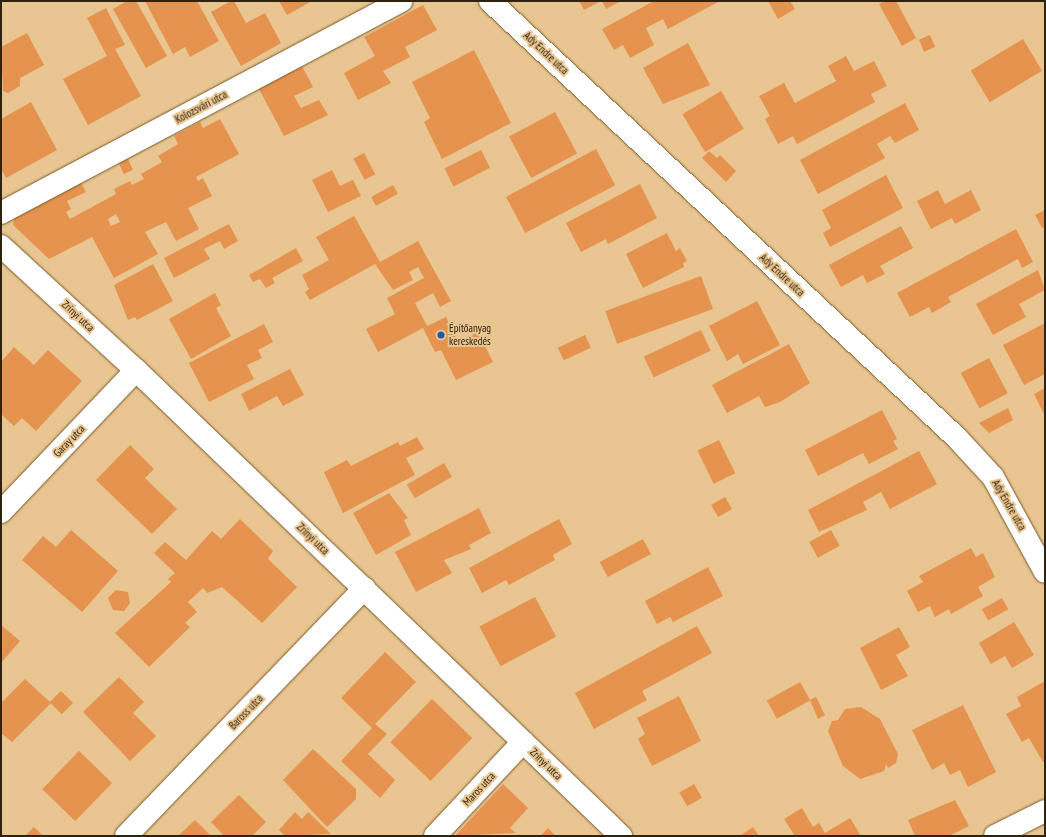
<!DOCTYPE html>
<meta charset="utf-8">
<style>
body{margin:0}
#map{position:relative;width:1046px;height:837px;overflow:hidden;background:#e8c591;font-family:"PT Sans Narrow",sans-serif}
div>[style]{position:absolute}
.building>*{inset:0;background:#e6934f;transform-origin:0 0}
.roads{filter:drop-shadow(0 0 1px #785a27) drop-shadow(0 0 1px #785a27)}
.minor>*{height:22px;margin:-11px;padding:0 11px;transform-origin:11px;border-radius:11px;background:#fff}
.dots>*{width:11px;height:11px;translate:-50% -50%;box-sizing:border-box;border:2px solid #e8c591;border-radius:50%}
span{translate:-50% -50%;white-space:nowrap;text-align:center;line-height:1.15;-webkit-text-stroke:4px #e8c591;paint-order:stroke}
.street-label{font-size:11px;color:#30230e}
.poi-label{font-size:11px;color:#30230e}
.left{translate:0 -50%;text-align:left}
.frame{position:absolute;inset:0;border:2px solid #30230e;pointer-events:none}
</style>
<div id="map">
<div class="building">
<div style="clip-path:polygon(127px 1px,136px 1px,167px 56px,146px 68px,113px 9px)"></div>
<div style="clip-path:polygon(145px 1px,197px 1px,219px 41px,190px 57px,185px 47px,173px 54px)"></div>
<div style="clip-path:polygon(231px 1px,234px 1px,246px 23px,265px 13px,281px 43px,241px 66px,211px 12px)"></div>
<div style="clip-path:polygon(279px 1px,312px 1px,287px 15px)"></div>
<div style="clip-path:polygon(579px 1px,601px 1px,584px 10px)"></div>
<div style="clip-path:polygon(602px 1px,621px 1px,606px 9px)"></div>
<div style="clip-path:polygon(654px 1px,720px 1px,668px 29px,663px 19px,646px 28px,654px 45px,630px 58px,623px 45px,614px 50px,602px 29px)"></div>
<div style="clip-path:polygon(768px 1px,790px 1px,795px 9px,778px 19px)"></div>
<div style="clip-path:polygon(885px 1px,896px 1px,916px 38px,902px 46px,879px 4px)"></div>
<div style="clip-path:polygon(423px 5px,437px 30px,405px 47px,410px 57px,383px 71px,391px 83px,358px 100px,344px 73px,375px 56px,364px 37px)"></div>
<div style="clip-path:polygon(106px 8px,125px 45px,115px 49px,141px 96px,88px 125px,63px 79px,107px 56px,87px 18px)"></div>
<div style="clip-path:polygon(27px 33px,44px 65px,20px 78px,20px 86px,8px 93px,3px 91px,1px 47px)"></div>
<div style="left:930px;top:35px;width:13px;height:12px;rotate:67deg"></div>
<div style="left:1023px;top:39px;width:37px;height:61px;rotate:59deg"></div>
<div style="clip-path:polygon(688px 43px,710px 85px,663px 104px,643px 68px)"></div>
<div style="clip-path:polygon(474px 50px,511px 123px,442px 159px,424px 122px,430px 118px,412px 82px)"></div>
<div style="clip-path:polygon(846px 56px,854px 71px,874px 61px,887px 86px,871px 94px,875px 102px,797px 144px,793px 136px,778px 144px,765px 119px,770px 116px,759px 96px,784px 83px,795px 103px,836px 81px,828px 66px)"></div>
<div style="clip-path:polygon(302px 66px,313px 87px,294px 96px,301px 108px,319px 100px,328px 115px,284px 136px,259px 89px)"></div>
<div style="left:721px;top:91px;width:44px;height:45px;rotate:59deg"></div>
<div style="clip-path:polygon(31px 102px,57px 150px,6px 178px,1px 169px,1px 119px)"></div>
<div style="clip-path:polygon(905px 103px,919px 130px,895px 143px,890px 136px,877px 144px,885px 158px,818px 194px,800px 160px)"></div>
<div style="left:555px;top:112px;width:47px;height:52px;rotate:62deg"></div>
<div style="clip-path:polygon(evenodd,220px 119px,239px 154px,196px 177px,198px 181px,203px 178px,212px 196px,188px 208px,199px 229px,176px 241px,166px 222px,145px 232px,158px 254px,114px 278px,92px 237px,49px 259px,13px 225px,15px 214px,81px 183px,86px 192px,67px 201px,71px 209px,66px 212px,70px 219px,116px 194px,114px 189px,130px 181px,132px 185px,144px 179px,141px 174px,162px 162px,158px 156px,178px 144px,174px 136px,200px 122px,203px 128px,220px 119px,116px 214px,120px 222px,111px 226px,108px 219px,116px 214px)"></div>
<div style="left:596px;top:149px;width:41px;height:102px;rotate:62deg"></div>
<div style="left:481px;top:150px;width:20px;height:41px;rotate:63deg"></div>
<div style="clip-path:polygon(709px 151px,717px 158px,720px 155px,736px 171px,726px 182px,702px 158px)"></div>
<div style="left:364px;top:153px;width:24px;height:12px;rotate:62deg"></div>
<div style="left:128px;top:159px;width:12px;height:10px;rotate:66deg"></div>
<div style="clip-path:polygon(332px 170px,340px 186px,353px 180px,361px 196px,328px 212px,312px 180px)"></div>
<div style="clip-path:polygon(886px 175px,903px 208px,830px 247px,823px 233px,831px 228px,822px 210px)"></div>
<div style="clip-path:polygon(640px 184px,657px 218px,608px 244px,606px 239px,581px 252px,566px 223px)"></div>
<div style="left:393px;top:185px;width:10px;height:25px;rotate:61deg"></div>
<div style="clip-path:polygon(938px 190px,945px 204px,971px 190px,981px 210px,955px 224px,952px 218px,931px 229px,917px 201px)"></div>
<div style="clip-path:polygon(1045px 210px,1045px 227px,1042px 228px,1035px 215px)"></div>
<div style="clip-path:polygon(354px 216px,380px 262px,418px 241px,451px 301px,440px 307px,433px 293px,415px 303px,427px 326px,446px 317px,458px 342px,478px 332px,493px 362px,456px 380px,441px 350px,435px 352px,423px 328px,378px 352px,366px 329px,395px 314px,387px 298px,424px 278px,418px 267px,409px 272px,413px 280px,393px 290px,375px 264px,310px 300px,305px 292px,309px 289px,302px 275px,329px 260px,316px 237px)"></div>
<div style="clip-path:polygon(229px 224px,238px 241px,224px 249px,220px 241px,204px 249px,210px 259px,174px 278px,164px 258px)"></div>
<div style="clip-path:polygon(901px 226px,913px 248px,880px 266px,885px 274px,867px 283px,863px 275px,841px 287px,829px 265px)"></div>
<div style="clip-path:polygon(1016px 229px,1033px 262px,1022px 268px,1018px 259px,948px 297px,951px 302px,932px 313px,929px 307px,910px 317px,897px 293px)"></div>
<div style="clip-path:polygon(667px 233px,676px 251px,680px 248px,687px 261px,683px 263px,684px 267px,643px 288px,626px 254px)"></div>
<div style="clip-path:polygon(296px 248px,303px 261px,272px 278px,275px 283px,266px 288px,260px 279px,253px 282px,249px 275px)"></div>
<div style="clip-path:polygon(153px 264px,173px 301px,137px 320px,135px 317px,128px 320px,114px 285px)"></div>
<div style="clip-path:polygon(1038px 270px,1045px 290px,1019px 304px,1026px 317px,993px 335px,976px 304px)"></div>
<div style="left:701px;top:276px;width:35px;height:102px;rotate:70deg"></div>
<div style="clip-path:polygon(215px 293px,221px 305px,216px 308px,231px 336px,191px 359px,169px 319px)"></div>
<div style="clip-path:polygon(757px 301px,780px 345px,743px 364px,738px 354px,727px 361px,709px 326px)"></div>
<div style="clip-path:polygon(1045px 323px,1045px 374px,1024px 385px,1003px 345px)"></div>
<div style="clip-path:polygon(264px 324px,273px 342px,258px 350px,262px 358px,247px 365px,254px 379px,209px 402px,189px 363px)"></div>
<div style="left:701px;top:330px;width:23px;height:63px;rotate:65deg"></div>
<div style="left:585px;top:335px;width:14px;height:30px;rotate:65deg"></div>
<div style="clip-path:polygon(789px 344px,810px 383px,780px 402px,765px 407px,759px 396px,727px 413px,712px 385px)"></div>
<div style="clip-path:polygon(14px 347px,34px 365px,48px 350px,82px 381px,36px 431px,22px 418px,14px 426px,1px 414px,1px 362px)"></div>
<div style="left:989px;top:358px;width:40px;height:32px;rotate:62deg"></div>
<div style="clip-path:polygon(290px 369px,304px 395px,283px 406px,277px 396px,249px 411px,241px 394px)"></div>
<div style="clip-path:polygon(1045px 388px,1045px 416px,1034px 394px)"></div>
<div style="clip-path:polygon(1008px 408px,1013px 420px,989px 433px,979px 423px)"></div>
<div style="clip-path:polygon(882px 410px,897px 439px,893px 441px,898px 449px,869px 464px,863px 453px,818px 476px,805px 450px)"></div>
<div style="clip-path:polygon(417px 437px,424px 449px,406px 458px,415px 475px,343px 513px,324px 472px,347px 460px,351px 466px,398px 442px,400px 446px)"></div>
<div style="left:719px;top:440px;width:37px;height:24px;rotate:64deg"></div>
<div style="clip-path:polygon(130px 445px,154px 469px,145px 478px,177px 509px,152px 534px,96px 480px)"></div>
<div style="clip-path:polygon(919px 451px,937px 484px,890px 509px,881px 492px,863px 502px,867px 510px,819px 532px,808px 510px)"></div>
<div style="left:444px;top:463px;width:16px;height:43px;rotate:60deg"></div>
<div style="clip-path:polygon(389px 493px,408px 518px,404px 520px,411px 535px,376px 555px,353px 513px)"></div>
<div style="left:725px;top:497px;width:14px;height:16px;rotate:60deg"></div>
<div style="clip-path:polygon(479px 508px,491px 533px,469px 545px,471px 549px,444px 560px,452px 573px,416px 592px,395px 552px)"></div>
<div style="clip-path:polygon(240px 519px,273px 551px,268px 559px,297px 587px,262px 623px,222px 587px,207px 593px,203px 588px,188px 602px,197px 612px,185px 623px,190px 627px,149px 667px,115px 633px,171px 582px,168px 579px,175px 573px,154px 553px,165px 542px,186px 560px,212px 531px,221px 539px)"></div>
<div style="clip-path:polygon(559px 519px,572px 544px,553px 555px,555px 560px,509px 585px,506px 580px,482px 593px,469px 568px)"></div>
<div style="clip-path:polygon(71px 530px,118px 571px,82px 612px,22px 560px,43px 536px,56px 547px)"></div>
<div style="left:831px;top:530px;width:18px;height:25px;rotate:61deg"></div>
<div style="left:643px;top:539px;width:17px;height:49px;rotate:62deg"></div>
<div style="clip-path:polygon(971px 548px,976px 557px,983px 553px,995px 577px,978px 587px,983px 596px,951px 614px,949px 609px,935px 617px,930px 606px,918px 612px,907px 591px,923px 582px,919px 576px)"></div>
<div style="clip-path:polygon(708px 567px,723px 596px,673px 622px,670px 617px,657px 624px,645px 601px)"></div>
<div style="clip-path:polygon(116px 590px,128px 592px,130px 603px,124px 611px,113px 610px,108px 598px)"></div>
<div style="left:535px;top:597px;width:45px;height:63px;rotate:62deg"></div>
<div style="left:1002px;top:598px;width:13px;height:23px;rotate:61deg"></div>
<div style="clip-path:polygon(1014px 622px,1034px 655px,1012px 668px,1005px 656px,991px 664px,979px 643px)"></div>
<div style="clip-path:polygon(1px 625px,20px 641px,1px 663px)"></div>
<div style="clip-path:polygon(697px 626px,712px 653px,642px 691px,647px 700px,594px 729px,575px 693px)"></div>
<div style="clip-path:polygon(899px 627px,910px 647px,896px 655px,908px 676px,881px 690px,860px 648px)"></div>
<div style="clip-path:polygon(385px 652px,416px 682px,375px 724px,387px 734px,368px 754px,395px 780px,380px 798px,341px 761px,372px 728px,341px 698px)"></div>
<div style="clip-path:polygon(119px 677px,144px 702px,133px 713px,156px 736px,130px 761px,83px 712px)"></div>
<div style="clip-path:polygon(25px 679px,51px 703px,12px 742px,1px 733px,1px 703px)"></div>
<div style="clip-path:polygon(1045px 681px,1045px 761px,1043px 762px,1029px 738px,1022px 742px,1006px 714px,1021px 706px,1017px 697px)"></div>
<div style="left:800px;top:682px;width:21px;height:38px;rotate:61deg"></div>
<div style="left:61px;top:691px;width:17px;height:16px;rotate:45deg"></div>
<div style="clip-path:polygon(679px 696px,701px 741px,652px 766px,638px 739px,645px 734px,637px 718px)"></div>
<div style="clip-path:polygon(816px 697px,825px 715px,818px 719px,810px 700px)"></div>
<div style="left:432px;top:699px;width:56px;height:60px;rotate:44deg"></div>
<div style="clip-path:polygon(963px 705px,996px 772px,968px 787px,960px 770px,950px 775px,944px 763px,932px 770px,912px 730px)"></div>
<div style="clip-path:polygon(861px 707px,880px 719px,898px 754px,896px 763px,888px 768px,886px 764px,884px 771px,860px 779px,843px 766px,828px 731px,832px 721px,838px 720px,845px 709px)"></div>
<div style="clip-path:polygon(313px 749px,356px 789px,356px 799px,327px 827px,283px 780px)"></div>
<div style="left:79px;top:751px;width:46px;height:53px;rotate:44deg"></div>
<div style="clip-path:polygon(503px 784px,528px 808px,510px 828px,516px 833px,455px 836px)"></div>
<div style="left:694px;top:784px;width:16px;height:17px;rotate:60deg"></div>
<div style="clip-path:polygon(239px 795px,266px 822px,252px 836px,224px 836px,211px 822px)"></div>
<div style="clip-path:polygon(955px 800px,969px 826px,949px 836px,915px 836px,908px 820px)"></div>
<div style="clip-path:polygon(802px 808px,813px 827px,819px 823px,825px 833px,850px 818px,861px 836px,795px 836px,784px 819px)"></div>
<div style="clip-path:polygon(295px 812px,302px 819px,308px 812px,331px 834px,285px 836px,279px 830px)"></div>
<div style="clip-path:polygon(195px 820px,211px 836px,178px 836px)"></div>
<div style="clip-path:polygon(34px 827px,43px 836px,25px 836px)"></div>
<div style="clip-path:polygon(753px 827px,759px 836px,740px 836px)"></div>
<div style="clip-path:polygon(548px 828px,556px 836px,540px 836px)"></div>
</div>
<div class="roads">
<div class="minor">
<div style="left:490px;top:1px;width:640px;rotate:43.1deg"></div>
<div style="left:957px;top:438px;width:53px;rotate:47.3deg"></div>
<div style="left:993px;top:477px;width:108px;rotate:61.3deg"></div>
<div style="left:1px;top:213px;width:453px;rotate:-27.9deg"></div>
<div style="left:1px;top:246px;width:183px;rotate:42.6deg"></div>
<div style="left:136px;top:370px;width:673px;rotate:43.86deg"></div>
<div style="left:1px;top:512px;width:196px;rotate:-46.4deg"></div>
<div style="left:126px;top:836px;width:344px;rotate:-46.1deg"></div>
<div style="left:435px;top:836px;width:129px;rotate:-46.9deg"></div>
<div style="left:995px;top:836px;width:56px;rotate:-26.6deg"></div>
</div>
</div>
<div class="dots">
<div style="left:441px;top:335px;background:#1e57a9"></div>
</div>
<div class="street-label">
<span style="left:546px;top:53px;rotate:43deg">Ady Endre utca</span>
<span style="left:201px;top:107px;rotate:-28deg">Kolozsvári utca</span>
<span style="left:782px;top:275px;rotate:43deg">Ady Endre utca</span>
<span style="left:78px;top:316px;rotate:43deg">Zrínyi utca</span>
<span style="left:69px;top:441px;rotate:-46deg">Garay utca</span>
<span style="left:1009px;top:505px;rotate:60deg">Ady Endre utca</span>
<span style="left:313px;top:539px;rotate:44deg">Zrínyi utca</span>
<span style="left:246px;top:712px;rotate:-46deg">Baross utca</span>
<span style="left:546px;top:764px;rotate:44deg">Zrínyi utca</span>
<span style="left:479px;top:789px;rotate:-47deg">Maros utca</span>
</div>
<div class="poi-label">
<span class="left" style="left:449px;top:335px">Építőanyag<br>kereskedés</span>
</div>
<div class="frame"></div>
</div>
